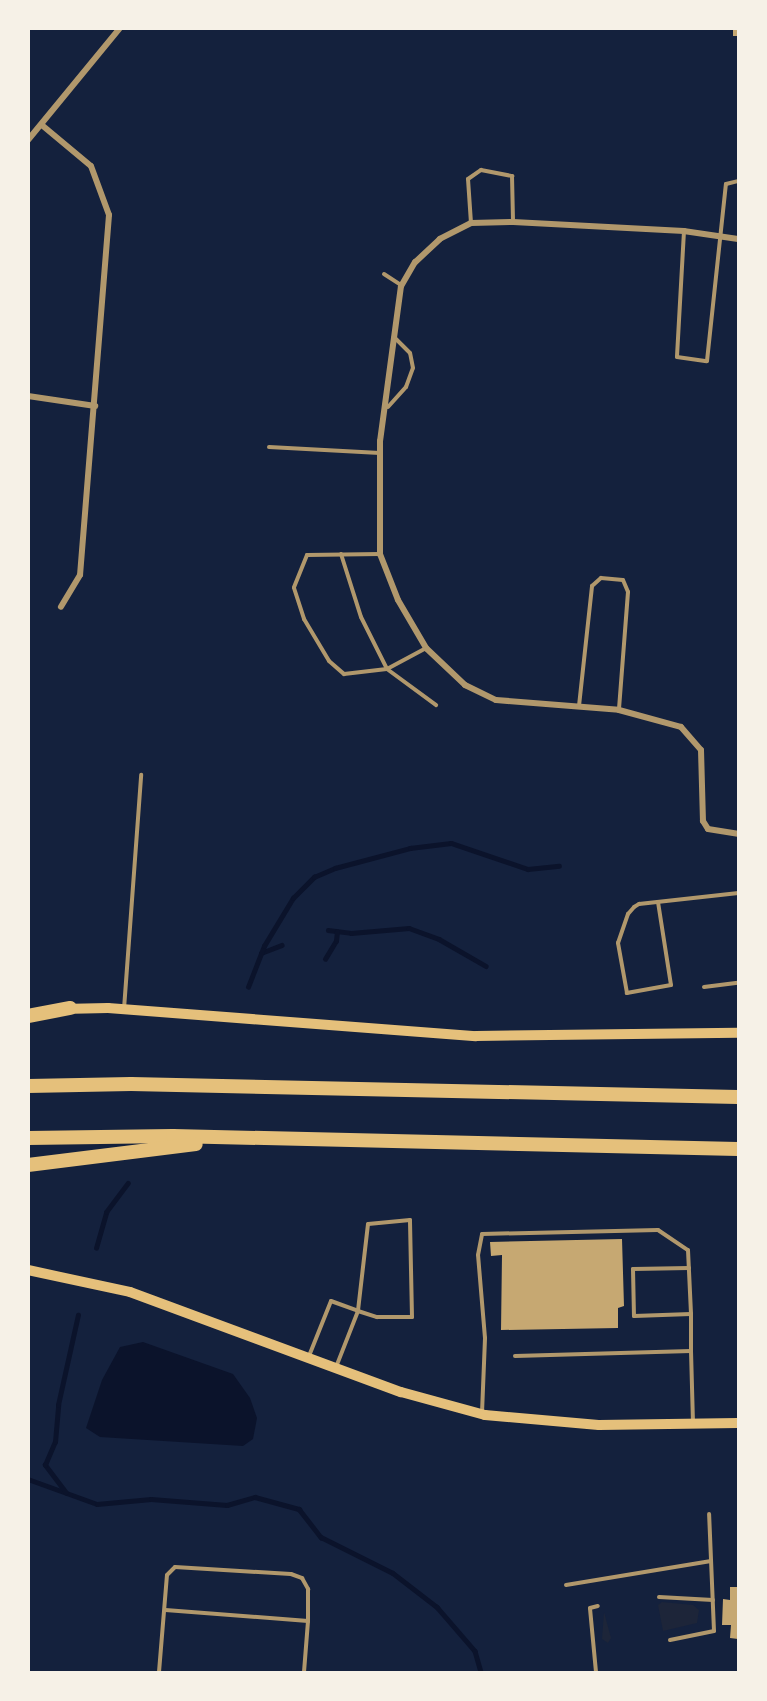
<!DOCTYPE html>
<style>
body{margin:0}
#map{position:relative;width:767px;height:1701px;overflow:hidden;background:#14213d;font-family:Ubuntu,sans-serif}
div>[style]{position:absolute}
.green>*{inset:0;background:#1d2539}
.water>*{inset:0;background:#0b132b}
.stream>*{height:4.5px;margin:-2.25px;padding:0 2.25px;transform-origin:2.25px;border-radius:2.25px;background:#0b132b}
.building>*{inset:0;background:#c6a872;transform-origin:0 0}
.service>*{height:4px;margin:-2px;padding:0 2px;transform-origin:2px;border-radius:2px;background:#b1986c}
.minor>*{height:6px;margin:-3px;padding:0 3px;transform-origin:3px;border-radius:3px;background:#b1986c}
.secondary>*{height:10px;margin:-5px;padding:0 5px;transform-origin:5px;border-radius:5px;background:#e5c07b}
.motorway>*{height:14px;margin:-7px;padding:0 7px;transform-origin:7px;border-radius:7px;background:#e5c07b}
span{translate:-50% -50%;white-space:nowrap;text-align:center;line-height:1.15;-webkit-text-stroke:5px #f6f1e7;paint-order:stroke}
.frame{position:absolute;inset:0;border:30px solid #f6f1e7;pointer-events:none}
</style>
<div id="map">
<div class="green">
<div style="clip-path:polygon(662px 1602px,693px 1605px,699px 1610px,697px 1623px,663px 1631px,658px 1605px)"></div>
<div style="clip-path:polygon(604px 1612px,611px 1638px,608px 1643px,602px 1639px)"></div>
</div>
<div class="water">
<div style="clip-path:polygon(143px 1342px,233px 1374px,250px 1398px,257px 1418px,253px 1439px,243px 1446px,100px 1437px,86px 1428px,102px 1380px,120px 1347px)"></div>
</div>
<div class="stream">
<div style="left:328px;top:930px;width:23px;rotate:7deg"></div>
<div style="left:351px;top:933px;width:58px;rotate:-4.9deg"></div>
<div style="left:409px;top:928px;width:32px;rotate:20deg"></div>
<div style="left:439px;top:939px;width:54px;rotate:29.9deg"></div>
<div style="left:261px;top:953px;width:22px;rotate:-21deg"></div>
<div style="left:325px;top:959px;width:21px;rotate:-59deg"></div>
<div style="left:336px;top:941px;width:9px;rotate:-84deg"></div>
<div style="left:248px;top:987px;width:44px;rotate:-68.7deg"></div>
<div style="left:264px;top:946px;width:56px;rotate:-58.9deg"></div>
<div style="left:293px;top:898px;width:30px;rotate:-45deg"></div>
<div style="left:314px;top:877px;width:23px;rotate:-23deg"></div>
<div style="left:335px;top:868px;width:78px;rotate:-14.9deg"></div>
<div style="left:410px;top:848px;width:41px;rotate:-7deg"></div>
<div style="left:451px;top:843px;width:81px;rotate:18.7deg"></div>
<div style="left:528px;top:869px;width:31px;rotate:-6deg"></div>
<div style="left:96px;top:1248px;width:37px;rotate:-74deg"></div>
<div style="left:106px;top:1212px;width:36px;rotate:-53deg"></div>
<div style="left:28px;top:1479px;width:73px;rotate:19.9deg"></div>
<div style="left:97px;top:1504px;width:54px;rotate:-5.3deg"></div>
<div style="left:151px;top:1499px;width:76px;rotate:4.5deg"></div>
<div style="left:227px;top:1505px;width:29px;rotate:-16deg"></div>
<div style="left:255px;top:1497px;width:46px;rotate:15.3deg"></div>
<div style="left:299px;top:1509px;width:36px;rotate:52deg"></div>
<div style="left:321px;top:1537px;width:80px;rotate:26.6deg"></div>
<div style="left:393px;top:1573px;width:56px;rotate:37.7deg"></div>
<div style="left:437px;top:1607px;width:58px;rotate:49.2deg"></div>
<div style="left:475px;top:1651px;width:22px;rotate:74deg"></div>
<div style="left:66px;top:1493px;width:35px;rotate:-127deg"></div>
<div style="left:45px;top:1465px;width:25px;rotate:-67deg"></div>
<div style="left:55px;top:1442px;width:37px;rotate:-85deg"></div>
<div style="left:58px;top:1405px;width:92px;rotate:-77.5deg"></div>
</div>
<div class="building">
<div style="left:733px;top:28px;width:5px;height:8px"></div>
<div style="clip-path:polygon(622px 1239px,624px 1306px,618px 1308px,618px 1328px,501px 1330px,502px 1255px,491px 1256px,490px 1242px)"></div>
<div style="clip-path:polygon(730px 1587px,738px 1587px,738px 1639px,730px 1638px,731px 1625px,722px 1625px,723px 1599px,730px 1600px)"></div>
</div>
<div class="service">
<div style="left:471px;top:223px;width:44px;rotate:-93.9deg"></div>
<div style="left:468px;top:179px;width:16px;rotate:-35deg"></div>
<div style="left:481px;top:170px;width:32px;rotate:11deg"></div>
<div style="left:512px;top:176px;width:45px;rotate:88.7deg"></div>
<div style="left:684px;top:231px;width:126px;rotate:93.2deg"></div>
<div style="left:677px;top:357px;width:30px;rotate:8deg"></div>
<div style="left:707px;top:361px;width:178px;rotate:-83.9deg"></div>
<div style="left:726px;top:184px;width:12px;rotate:-14deg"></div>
<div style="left:384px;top:274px;width:20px;rotate:33deg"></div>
<div style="left:388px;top:407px;width:27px;rotate:-48deg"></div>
<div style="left:406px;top:387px;width:20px;rotate:-70deg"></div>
<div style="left:413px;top:368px;width:15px;rotate:-101deg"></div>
<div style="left:410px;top:353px;width:23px;rotate:-135deg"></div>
<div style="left:269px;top:447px;width:111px;rotate:3.1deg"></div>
<div style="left:341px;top:554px;width:66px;rotate:72.4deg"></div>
<div style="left:361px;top:617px;width:58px;rotate:63.4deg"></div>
<div style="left:387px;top:669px;width:61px;rotate:36.3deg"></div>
<div style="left:380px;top:554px;width:73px;rotate:179.2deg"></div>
<div style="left:307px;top:555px;width:35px;rotate:112deg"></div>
<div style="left:294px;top:588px;width:33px;rotate:72deg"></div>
<div style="left:304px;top:619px;width:49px;rotate:59.2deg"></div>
<div style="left:329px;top:661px;width:20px;rotate:41deg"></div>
<div style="left:344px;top:674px;width:43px;rotate:-6.6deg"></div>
<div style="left:387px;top:669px;width:44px;rotate:-28.3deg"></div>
<div style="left:579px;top:706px;width:121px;rotate:-83.8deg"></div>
<div style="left:592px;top:586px;width:12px;rotate:-42deg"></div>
<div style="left:601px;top:578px;width:22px;rotate:5deg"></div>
<div style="left:623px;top:580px;width:13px;rotate:67deg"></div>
<div style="left:628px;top:592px;width:118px;rotate:94.4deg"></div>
<div style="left:658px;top:902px;width:84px;rotate:81.1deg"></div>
<div style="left:671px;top:985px;width:45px;rotate:169.7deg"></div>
<div style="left:627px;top:993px;width:51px;rotate:-100.2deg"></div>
<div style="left:618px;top:943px;width:31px;rotate:-71deg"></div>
<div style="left:628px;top:914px;width:9px;rotate:-49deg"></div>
<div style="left:634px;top:907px;width:6px;rotate:-31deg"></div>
<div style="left:639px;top:904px;width:100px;rotate:-6.3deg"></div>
<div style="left:704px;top:987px;width:34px;rotate:-7deg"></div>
<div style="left:124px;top:1009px;width:235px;rotate:-85.8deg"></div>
<div style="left:689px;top:1268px;width:56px;rotate:179deg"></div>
<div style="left:633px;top:1269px;width:47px;rotate:88.8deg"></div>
<div style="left:634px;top:1316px;width:57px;rotate:-2deg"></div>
<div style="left:691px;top:1314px;width:37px;rotate:90deg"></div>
<div style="left:309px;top:1356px;width:59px;rotate:-68.2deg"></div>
<div style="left:331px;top:1301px;width:29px;rotate:20deg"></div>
<div style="left:358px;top:1311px;width:20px;rotate:18deg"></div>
<div style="left:377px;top:1317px;width:35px"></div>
<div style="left:412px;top:1317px;width:97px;rotate:-91.2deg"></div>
<div style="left:410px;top:1220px;width:42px;rotate:174.6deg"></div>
<div style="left:368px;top:1224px;width:88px;rotate:96.6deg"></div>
<div style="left:358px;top:1311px;width:60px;rotate:111.4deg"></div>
<div style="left:515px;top:1356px;width:176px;rotate:-1.6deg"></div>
<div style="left:691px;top:1351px;width:72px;rotate:88.4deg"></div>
<div style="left:482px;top:1413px;width:75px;rotate:-87.7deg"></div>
<div style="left:485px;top:1338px;width:83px;rotate:-94.8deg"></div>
<div style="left:478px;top:1255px;width:21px;rotate:-79deg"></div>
<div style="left:482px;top:1234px;width:176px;rotate:-1.3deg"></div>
<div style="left:658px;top:1230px;width:36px;rotate:34deg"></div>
<div style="left:688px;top:1250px;width:64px;rotate:87.3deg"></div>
<div style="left:566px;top:1585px;width:147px;rotate:-9.4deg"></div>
<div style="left:659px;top:1597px;width:54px;rotate:3.2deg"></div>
<div style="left:670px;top:1640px;width:45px;rotate:-11.6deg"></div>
<div style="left:714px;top:1631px;width:117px;rotate:-92.4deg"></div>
<div style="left:159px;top:1672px;width:97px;rotate:-85.3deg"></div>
<div style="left:167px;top:1575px;width:11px;rotate:-45deg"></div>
<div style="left:175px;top:1567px;width:116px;rotate:3.5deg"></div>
<div style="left:291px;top:1574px;width:12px;rotate:20deg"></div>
<div style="left:302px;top:1578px;width:13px;rotate:61deg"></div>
<div style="left:308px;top:1589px;width:32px;rotate:90deg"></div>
<div style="left:308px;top:1621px;width:143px;rotate:-175.6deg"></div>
<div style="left:304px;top:1672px;width:51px;rotate:-85.5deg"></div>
<div style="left:596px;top:1672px;width:64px;rotate:-95.4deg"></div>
<div style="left:590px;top:1608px;width:8px;rotate:-14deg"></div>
</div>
<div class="minor">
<div style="left:43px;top:126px;width:62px;rotate:39.8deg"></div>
<div style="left:91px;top:166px;width:52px;rotate:69.8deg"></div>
<div style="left:109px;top:215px;width:361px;rotate:94.6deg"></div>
<div style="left:80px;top:575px;width:37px;rotate:121deg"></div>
<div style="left:28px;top:140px;width:145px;rotate:-50.6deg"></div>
<div style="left:738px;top:239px;width:55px;rotate:-171.6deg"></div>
<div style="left:684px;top:231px;width:171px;rotate:-177deg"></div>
<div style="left:513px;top:222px;width:42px;rotate:178.6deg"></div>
<div style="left:471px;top:223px;width:35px;rotate:153deg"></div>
<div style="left:440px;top:239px;width:34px;rotate:137deg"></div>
<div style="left:415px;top:262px;width:28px;rotate:120deg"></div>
<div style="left:401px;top:286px;width:156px;rotate:97.7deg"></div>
<div style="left:380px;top:441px;width:113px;rotate:90deg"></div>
<div style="left:380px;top:554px;width:49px;rotate:68.6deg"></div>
<div style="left:398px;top:600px;width:56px;rotate:59.7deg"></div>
<div style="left:426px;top:648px;width:54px;rotate:43.5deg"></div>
<div style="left:465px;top:685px;width:34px;rotate:26deg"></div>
<div style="left:496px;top:700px;width:123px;rotate:4.6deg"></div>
<div style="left:619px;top:710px;width:64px;rotate:15.3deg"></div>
<div style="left:681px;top:727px;width:30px;rotate:49deg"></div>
<div style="left:701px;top:750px;width:71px;rotate:88.4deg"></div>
<div style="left:703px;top:821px;width:9px;rotate:58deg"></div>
<div style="left:708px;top:829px;width:30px;rotate:9deg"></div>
<div style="left:28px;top:396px;width:68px;rotate:8.5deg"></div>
</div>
<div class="secondary">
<div style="left:62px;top:1009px;width:46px;rotate:-1.2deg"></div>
<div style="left:108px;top:1008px;width:369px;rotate:4.4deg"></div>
<div style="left:476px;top:1036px;width:262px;rotate:-0.7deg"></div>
<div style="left:28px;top:1270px;width:104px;rotate:12.2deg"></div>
<div style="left:130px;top:1292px;width:289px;rotate:20.3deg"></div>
<div style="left:401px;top:1392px;width:87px;rotate:15.3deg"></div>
<div style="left:485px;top:1415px;width:114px;rotate:5deg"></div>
<div style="left:599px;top:1425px;width:139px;rotate:-0.8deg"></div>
</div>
<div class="motorway">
<div style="left:28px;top:1016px;width:43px;rotate:-10.8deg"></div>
<div style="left:28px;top:1086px;width:103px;rotate:-1.1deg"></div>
<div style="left:131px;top:1084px;width:607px;rotate:1.23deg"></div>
<div style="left:28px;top:1138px;width:145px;rotate:-0.8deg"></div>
<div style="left:173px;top:1136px;width:565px;rotate:1.32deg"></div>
<div style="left:28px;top:1165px;width:169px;rotate:-7.1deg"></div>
</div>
<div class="frame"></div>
</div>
